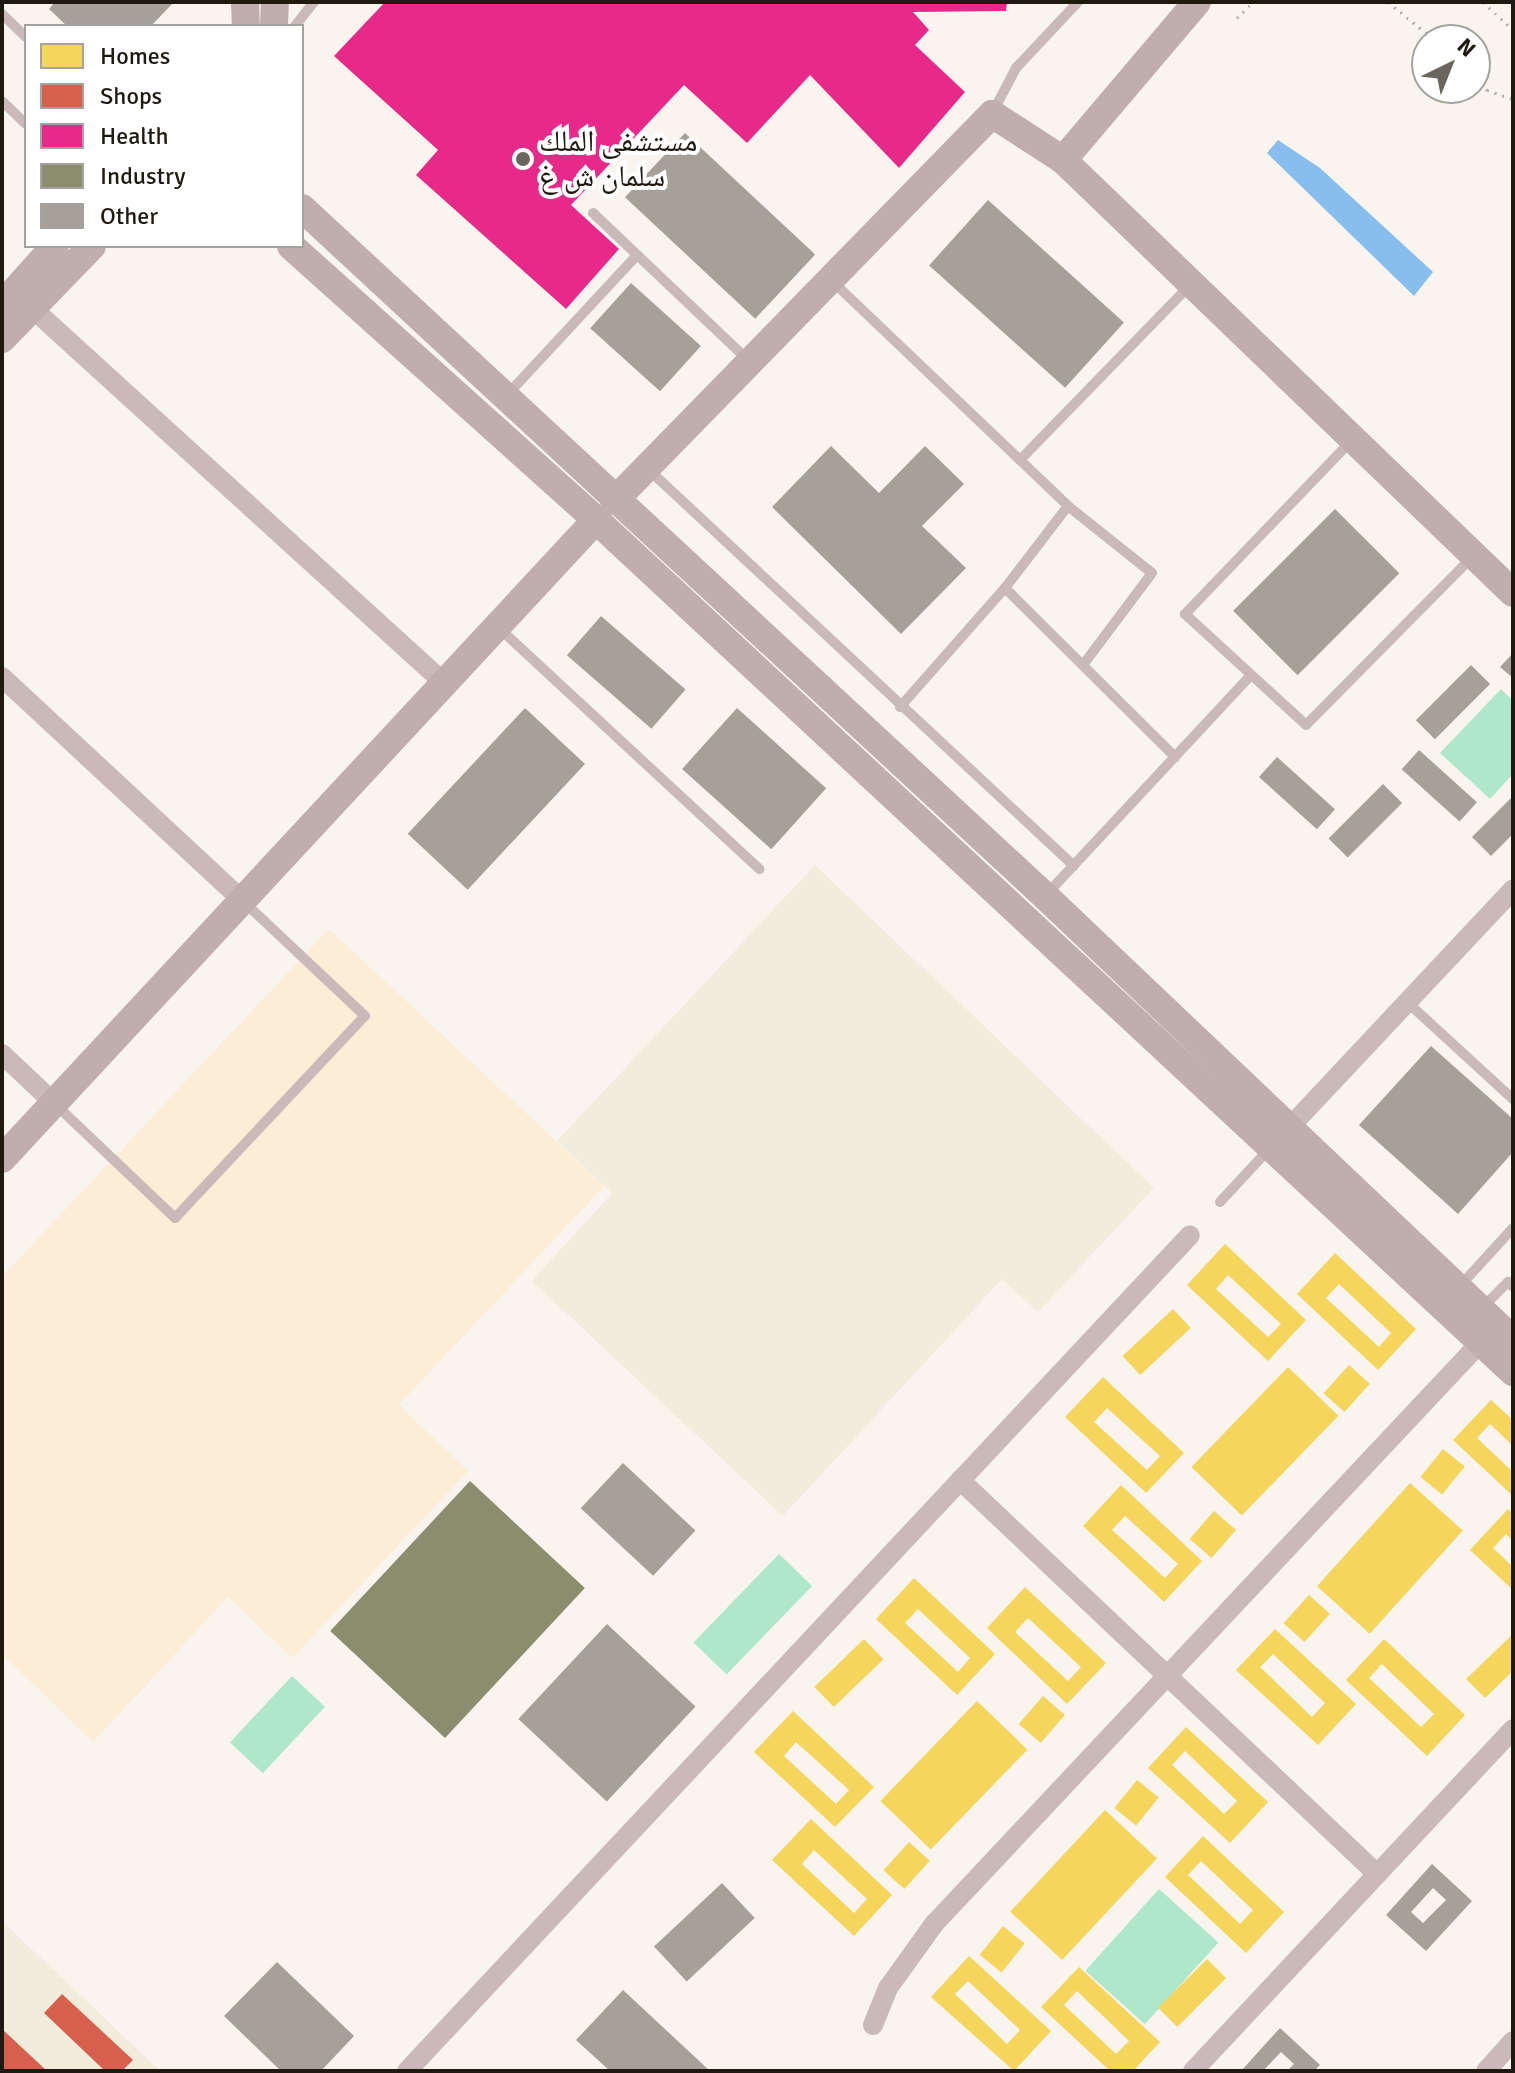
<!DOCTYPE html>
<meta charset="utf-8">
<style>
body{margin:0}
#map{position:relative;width:1515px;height:2073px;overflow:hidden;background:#f9f4ee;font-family:Signika,"Noto Naskh Arabic",sans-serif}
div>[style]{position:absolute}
.commercial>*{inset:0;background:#f2ecdd}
.built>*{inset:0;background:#fcedd7}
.green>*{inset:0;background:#afe7cb;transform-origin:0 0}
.water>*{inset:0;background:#87beed}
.homes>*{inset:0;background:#f6d55c;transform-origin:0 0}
.shops>*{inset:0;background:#d6604d}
.health>*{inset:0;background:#e7298a}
.industry>*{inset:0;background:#8c8c6e;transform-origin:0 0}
.building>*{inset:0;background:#a5a098;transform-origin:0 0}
.path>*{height:3px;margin-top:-1.5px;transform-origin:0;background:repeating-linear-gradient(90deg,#b9afad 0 2px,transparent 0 8px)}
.lane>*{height:10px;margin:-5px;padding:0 5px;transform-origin:5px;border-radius:5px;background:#c9bab9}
.street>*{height:20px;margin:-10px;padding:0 10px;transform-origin:10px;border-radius:10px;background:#c9bab9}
.secondary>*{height:28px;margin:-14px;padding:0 14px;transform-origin:14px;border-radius:14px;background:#c0aeae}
.dots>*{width:22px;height:22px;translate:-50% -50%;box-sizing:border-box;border:4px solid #fff;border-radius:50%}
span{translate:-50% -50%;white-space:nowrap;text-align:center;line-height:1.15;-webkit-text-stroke:8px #fff;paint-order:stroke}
.poi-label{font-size:30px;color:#1f190f}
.left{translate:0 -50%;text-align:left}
.frame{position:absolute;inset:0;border:4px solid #1f190f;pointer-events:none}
.legend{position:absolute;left:24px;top:24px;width:280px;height:224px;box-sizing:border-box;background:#fff;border:2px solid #a5a39f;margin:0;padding:10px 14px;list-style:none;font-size:24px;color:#1f190f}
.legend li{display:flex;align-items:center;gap:16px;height:40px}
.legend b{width:40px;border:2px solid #a5a39f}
.north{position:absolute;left:1411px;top:24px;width:80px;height:80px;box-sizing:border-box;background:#fff;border:2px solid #a5a39f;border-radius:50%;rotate:43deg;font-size:22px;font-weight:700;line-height:32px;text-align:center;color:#1f190f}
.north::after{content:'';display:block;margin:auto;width:28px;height:36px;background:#6b665d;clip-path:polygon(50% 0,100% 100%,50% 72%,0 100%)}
</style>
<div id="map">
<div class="commercial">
<div style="clip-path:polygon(815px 865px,1154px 1188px,1038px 1312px,1002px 1279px,783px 1516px,532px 1281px,612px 1193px,557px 1141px)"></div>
<div style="clip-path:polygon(2px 1921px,155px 2066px,161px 2071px,2px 2071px)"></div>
</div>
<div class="built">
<div style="clip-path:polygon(329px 929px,604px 1186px,399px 1405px,468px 1471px,292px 1658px,228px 1597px,93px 1742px,2px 1654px,2px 1277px)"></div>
</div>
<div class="green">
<div style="clip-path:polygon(1501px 689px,1513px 701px,1513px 774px,1490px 799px,1440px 753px)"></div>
<div style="left:779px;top:1554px;width:46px;height:123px;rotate:44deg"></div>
<div style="left:292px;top:1676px;width:45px;height:91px;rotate:43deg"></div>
<div style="left:1159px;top:1889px;width:80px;height:110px;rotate:42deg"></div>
</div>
<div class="water">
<div style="clip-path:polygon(1278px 140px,1320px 168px,1433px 272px,1414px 296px,1267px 153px)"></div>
</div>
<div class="homes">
<div style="clip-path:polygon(evenodd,1225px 1244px,1306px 1320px,1268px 1361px,1187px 1285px,1225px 1244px,1228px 1275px,1281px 1324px,1268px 1337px,1216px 1289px,1228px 1275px)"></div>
<div style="clip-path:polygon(evenodd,1335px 1253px,1416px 1329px,1378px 1370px,1297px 1294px,1335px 1253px,1339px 1284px,1391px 1333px,1379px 1347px,1326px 1298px,1339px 1284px)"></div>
<div style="left:1173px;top:1309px;width:26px;height:69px;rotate:47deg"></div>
<div style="left:1349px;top:1365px;width:28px;height:38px;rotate:42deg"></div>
<div style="left:1288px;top:1367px;width:70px;height:139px;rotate:44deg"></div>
<div style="clip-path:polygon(evenodd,1103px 1377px,1184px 1453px,1146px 1493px,1065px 1417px,1103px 1377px,1107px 1408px,1160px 1456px,1147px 1470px,1094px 1422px,1107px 1408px)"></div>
<div style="clip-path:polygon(1491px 1400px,1513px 1420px,1513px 1446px,1490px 1424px,1477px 1438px,1513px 1472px,1513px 1496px,1453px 1440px)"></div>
<div style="left:1443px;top:1449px;width:28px;height:36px;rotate:39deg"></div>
<div style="left:1410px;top:1483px;width:71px;height:139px;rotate:42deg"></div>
<div style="clip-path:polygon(evenodd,1121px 1485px,1202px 1561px,1164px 1602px,1083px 1526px,1121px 1485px,1125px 1516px,1178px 1564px,1165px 1578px,1112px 1530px,1125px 1516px)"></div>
<div style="clip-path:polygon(1508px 1509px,1513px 1514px,1513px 1541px,1506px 1534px,1493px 1548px,1513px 1567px,1513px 1590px,1470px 1550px)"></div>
<div style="left:1214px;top:1511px;width:29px;height:37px;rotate:41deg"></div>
<div style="clip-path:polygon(evenodd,914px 1578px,995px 1654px,957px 1695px,876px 1619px,914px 1578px,918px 1609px,970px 1658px,958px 1672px,905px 1623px,918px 1609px)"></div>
<div style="clip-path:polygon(evenodd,1025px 1587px,1106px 1663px,1067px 1704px,987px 1628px,1025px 1587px,1028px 1618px,1081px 1667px,1068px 1681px,1015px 1632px,1028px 1618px)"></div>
<div style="left:1309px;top:1595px;width:28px;height:38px;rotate:42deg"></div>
<div style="clip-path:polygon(evenodd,1275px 1629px,1356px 1704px,1318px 1745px,1236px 1670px,1275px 1629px,1273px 1654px,1325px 1703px,1312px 1717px,1260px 1667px,1273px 1654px)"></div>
<div style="clip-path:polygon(1513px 1634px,1513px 1671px,1485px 1698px,1466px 1679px)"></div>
<div style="left:864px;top:1639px;width:28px;height:69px;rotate:46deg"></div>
<div style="clip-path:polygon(evenodd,1384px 1639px,1465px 1715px,1427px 1756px,1346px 1680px,1384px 1639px,1382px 1664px,1434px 1714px,1421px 1727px,1369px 1678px,1382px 1664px)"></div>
<div style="left:1043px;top:1696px;width:29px;height:37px;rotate:41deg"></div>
<div style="left:977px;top:1701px;width:70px;height:139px;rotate:44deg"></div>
<div style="clip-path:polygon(evenodd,793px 1711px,874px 1787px,835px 1827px,754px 1752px,793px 1711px,796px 1742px,849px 1790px,836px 1804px,784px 1756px,796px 1742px)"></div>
<div style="clip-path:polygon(evenodd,1186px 1727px,1268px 1802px,1230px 1843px,1148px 1768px,1186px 1727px,1185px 1751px,1237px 1801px,1224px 1814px,1172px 1765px,1185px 1751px)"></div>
<div style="left:1137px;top:1780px;width:28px;height:36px;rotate:39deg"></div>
<div style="left:1105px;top:1810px;width:71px;height:139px;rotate:43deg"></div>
<div style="clip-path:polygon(evenodd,811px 1819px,892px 1895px,854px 1936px,772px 1860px,811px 1819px,814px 1850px,867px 1899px,854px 1913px,802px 1864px,814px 1850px)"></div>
<div style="clip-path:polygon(evenodd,1203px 1836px,1284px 1912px,1246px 1953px,1165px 1877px,1203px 1836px,1201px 1861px,1253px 1910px,1240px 1924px,1188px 1875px,1201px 1861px)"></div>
<div style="left:909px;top:1842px;width:28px;height:38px;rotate:42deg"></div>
<div style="left:1003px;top:1926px;width:28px;height:37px;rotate:39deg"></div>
<div style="clip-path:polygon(evenodd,969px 1956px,1051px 2031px,1014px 2071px,931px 1997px,969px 1956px,968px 1981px,1020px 2030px,1007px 2044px,955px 1994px,968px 1981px)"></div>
<div style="left:1207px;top:1959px;width:27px;height:69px;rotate:45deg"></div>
<div style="clip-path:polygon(evenodd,1079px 1967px,1160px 2042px,1133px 2071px,1110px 2071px,1041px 2007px,1079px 1967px,1077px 1991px,1129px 2041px,1116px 2054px,1064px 2005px,1077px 1991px)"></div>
</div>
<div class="shops">
<div style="clip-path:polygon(62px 1994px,133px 2060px,122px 2071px,105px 2071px,44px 2013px)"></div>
<div style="clip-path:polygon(2px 2029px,47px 2071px,2px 2071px)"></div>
</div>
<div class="health">
<div style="clip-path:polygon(385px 2px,1007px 2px,1006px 11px,913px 12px,929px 30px,915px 45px,965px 92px,899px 168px,810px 75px,747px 143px,684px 85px,571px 205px,619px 249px,566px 309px,416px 175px,438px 150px,334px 56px)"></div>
</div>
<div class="industry">
<div style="left:470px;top:1481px;width:157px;height:205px;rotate:43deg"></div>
</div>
<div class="building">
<div style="clip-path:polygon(55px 2px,174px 2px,151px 26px,67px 26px,49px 9px)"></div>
<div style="left:685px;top:133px;width:178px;height:88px;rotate:43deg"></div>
<div style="left:988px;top:200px;width:183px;height:88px;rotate:42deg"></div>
<div style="left:631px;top:283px;width:94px;height:61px;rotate:42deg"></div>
<div style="clip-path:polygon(831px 446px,879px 493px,925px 446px,964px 484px,922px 526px,966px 568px,901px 634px,772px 507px)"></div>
<div style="left:1335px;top:509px;width:91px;height:144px;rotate:45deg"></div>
<div style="left:601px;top:616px;width:112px;height:52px;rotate:41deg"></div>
<div style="clip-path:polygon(1513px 653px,1513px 678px,1500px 667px)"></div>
<div style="left:1471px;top:665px;width:27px;height:78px;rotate:45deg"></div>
<div style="left:525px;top:708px;width:82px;height:172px;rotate:43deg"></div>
<div style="left:737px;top:708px;width:120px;height:82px;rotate:42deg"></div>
<div style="left:1419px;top:750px;width:78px;height:26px;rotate:42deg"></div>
<div style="left:1277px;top:757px;width:78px;height:27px;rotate:42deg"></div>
<div style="left:1383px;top:784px;width:27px;height:77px;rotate:45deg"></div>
<div style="clip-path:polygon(1513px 796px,1513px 834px,1491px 856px,1472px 837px)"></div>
<div style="clip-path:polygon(1431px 1046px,1513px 1119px,1513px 1152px,1458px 1214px,1359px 1125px)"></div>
<div style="left:623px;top:1463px;width:99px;height:62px;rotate:43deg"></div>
<div style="left:607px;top:1624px;width:121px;height:130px;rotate:43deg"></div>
<div style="clip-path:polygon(evenodd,1432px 1864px,1472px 1901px,1426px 1951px,1386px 1915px,1432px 1864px,1433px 1888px,1446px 1900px,1423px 1923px,1411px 1912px,1433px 1888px)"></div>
<div style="left:722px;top:1883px;width:48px;height:93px;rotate:47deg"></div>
<div style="clip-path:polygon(277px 1962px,354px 2036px,321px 2071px,281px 2071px,224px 2016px)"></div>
<div style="clip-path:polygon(623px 1990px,710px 2071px,610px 2071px,576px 2040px)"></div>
<div style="clip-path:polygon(1280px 2028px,1320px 2065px,1314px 2071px,1287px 2071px,1294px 2064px,1281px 2052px,1263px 2071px,1241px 2071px)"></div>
</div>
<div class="path">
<div style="left:1388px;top:2px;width:60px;rotate:39deg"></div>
<div style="left:1483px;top:2px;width:41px;rotate:43deg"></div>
<div style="left:1237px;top:18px;width:23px;rotate:-45deg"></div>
<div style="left:1475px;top:77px;width:18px;rotate:47deg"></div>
<div style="left:1487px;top:90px;width:28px;rotate:19deg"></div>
</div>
<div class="lane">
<div style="left:2px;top:14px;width:33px;rotate:44deg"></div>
<div style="left:295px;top:26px;width:31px;rotate:-52deg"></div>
<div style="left:2px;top:101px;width:33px;rotate:44deg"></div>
<div style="left:993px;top:112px;width:50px;rotate:-62.4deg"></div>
<div style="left:1016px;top:68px;width:91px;rotate:-46.8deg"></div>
<div style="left:593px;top:213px;width:212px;rotate:43.5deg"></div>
<div style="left:831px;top:280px;width:327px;rotate:43.6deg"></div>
<div style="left:1068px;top:506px;width:107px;rotate:38.6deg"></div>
<div style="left:1152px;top:573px;width:115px;rotate:126.9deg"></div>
<div style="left:507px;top:395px;width:191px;rotate:-47.1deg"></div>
<div style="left:1351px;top:441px;width:240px;rotate:133.8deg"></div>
<div style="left:1185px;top:614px;width:164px;rotate:42.5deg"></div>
<div style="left:1306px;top:725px;width:238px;rotate:-45.3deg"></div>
<div style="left:1020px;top:460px;width:243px;rotate:-45.8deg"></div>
<div style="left:648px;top:469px;width:582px;rotate:42.98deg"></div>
<div style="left:1005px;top:588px;width:240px;rotate:44.8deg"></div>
<div style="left:499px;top:628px;width:355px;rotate:42.8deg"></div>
<div style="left:900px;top:707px;width:159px;rotate:-48.6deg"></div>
<div style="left:1005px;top:588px;width:103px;rotate:-52.5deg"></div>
<div style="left:1045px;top:896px;width:302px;rotate:-47deg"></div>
<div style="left:1407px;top:1002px;width:144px;rotate:42.5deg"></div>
<div style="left:56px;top:1105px;width:164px;rotate:43.5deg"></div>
<div style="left:175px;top:1218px;width:277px;rotate:-46.8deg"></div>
<div style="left:365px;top:1016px;width:166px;rotate:-136.7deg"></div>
<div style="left:1220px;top:1202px;width:74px;rotate:-47.2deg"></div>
<div style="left:1460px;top:1286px;width:79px;rotate:-47.6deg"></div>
<div style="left:1482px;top:1308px;width:37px;rotate:-45deg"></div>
<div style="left:1508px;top:1282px;width:7px;rotate:45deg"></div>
</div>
<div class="street">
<div style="left:32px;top:308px;width:556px;rotate:42.3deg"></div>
<div style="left:2px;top:677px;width:328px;rotate:42.9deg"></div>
<div style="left:2px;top:1054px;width:73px;rotate:43.3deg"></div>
<div style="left:1288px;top:1129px;width:329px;rotate:-46.8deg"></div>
<div style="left:960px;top:1480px;width:572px;rotate:43.37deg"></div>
<div style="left:873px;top:2025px;width:40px;rotate:-68deg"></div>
<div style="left:888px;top:1988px;width:79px;rotate:-54.3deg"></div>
<div style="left:934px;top:1924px;width:799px;rotate:-46.78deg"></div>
<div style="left:407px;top:2071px;width:1145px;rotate:-46.87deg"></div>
<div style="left:1193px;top:2071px;width:468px;rotate:-46.9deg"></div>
<div style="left:1486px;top:2071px;width:40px;rotate:-48deg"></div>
</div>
<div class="secondary">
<div style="left:245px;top:2px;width:24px;rotate:88deg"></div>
<div style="left:274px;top:26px;width:24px;rotate:-88deg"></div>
<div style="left:1063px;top:160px;width:207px;rotate:-49.7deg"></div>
<div style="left:302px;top:208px;width:1013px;rotate:42.8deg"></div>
<div style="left:1045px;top:896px;width:645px;rotate:43.49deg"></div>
<div style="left:291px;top:246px;width:410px;rotate:41.9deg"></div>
<div style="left:596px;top:520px;width:1252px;rotate:42.9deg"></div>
<div style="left:2px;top:305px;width:79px;rotate:-48.1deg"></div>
<div style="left:2px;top:339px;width:129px;rotate:-45.9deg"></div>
<div style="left:614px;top:501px;width:541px;rotate:-45.67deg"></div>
<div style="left:992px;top:114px;width:85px;rotate:32.9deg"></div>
<div style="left:1063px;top:160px;width:624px;rotate:43.9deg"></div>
<div style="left:2px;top:1159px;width:872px;rotate:-47.09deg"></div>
</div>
<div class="dots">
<div style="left:523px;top:159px;background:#6b665d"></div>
</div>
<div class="poi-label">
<span class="left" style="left:539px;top:159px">مستشفى الملك<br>سلمان ش غ</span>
</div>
<div class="frame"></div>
<ul class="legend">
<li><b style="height:22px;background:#f6d55c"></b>Homes</li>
<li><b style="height:22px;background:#d6604d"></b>Shops</li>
<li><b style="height:22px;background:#e7298a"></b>Health</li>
<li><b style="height:22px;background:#8c8c6e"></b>Industry</li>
<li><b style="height:22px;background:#a5a098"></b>Other</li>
</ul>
<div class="north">N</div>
</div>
